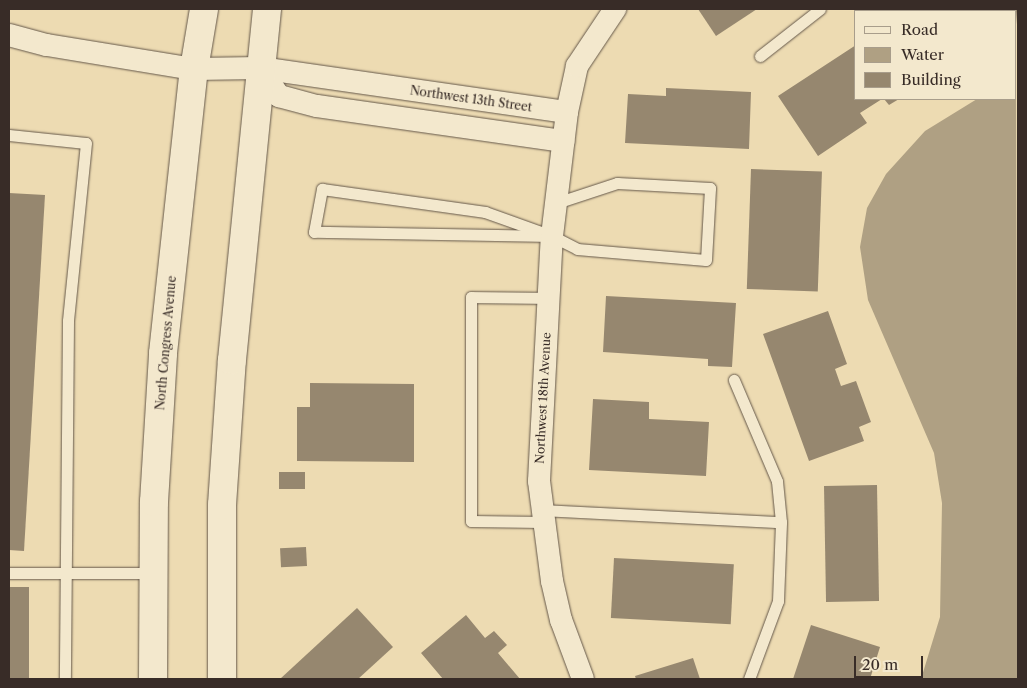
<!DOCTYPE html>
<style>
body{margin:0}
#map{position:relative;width:1027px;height:688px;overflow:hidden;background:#eddbb2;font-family:"Libre Caslon Text",serif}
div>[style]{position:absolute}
.water>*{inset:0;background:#afa083}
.building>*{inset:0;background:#96876f;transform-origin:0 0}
.roads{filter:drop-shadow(0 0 1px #65584a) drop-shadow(0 0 1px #65584a)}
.lane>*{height:11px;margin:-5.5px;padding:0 5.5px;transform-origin:5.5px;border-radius:5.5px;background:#f3e8cd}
.street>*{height:22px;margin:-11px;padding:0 11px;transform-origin:11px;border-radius:11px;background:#f3e8cd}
.secondary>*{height:28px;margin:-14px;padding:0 14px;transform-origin:14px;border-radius:14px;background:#f3e8cd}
span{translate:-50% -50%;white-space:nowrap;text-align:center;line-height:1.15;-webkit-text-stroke:4.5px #f3e8cd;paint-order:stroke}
.street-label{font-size:12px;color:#382c27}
.frame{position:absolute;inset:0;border:10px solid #382c27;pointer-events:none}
.legend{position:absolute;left:854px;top:10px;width:162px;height:90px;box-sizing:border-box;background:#f3e8cd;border:1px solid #a89d8b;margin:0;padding:6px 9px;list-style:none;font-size:15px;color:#382c27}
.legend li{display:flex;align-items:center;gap:10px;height:25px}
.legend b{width:25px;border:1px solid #a89d8b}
.scale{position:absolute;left:854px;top:656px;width:69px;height:22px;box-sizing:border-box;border:2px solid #382c27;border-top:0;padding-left:6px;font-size:15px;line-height:18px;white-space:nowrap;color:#382c27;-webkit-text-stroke:4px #f3e8cd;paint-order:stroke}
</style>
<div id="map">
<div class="water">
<div style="clip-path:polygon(1016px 88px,1018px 679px,921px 679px,940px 617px,942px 503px,934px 453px,868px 300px,860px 247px,867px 208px,886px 174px,925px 131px,977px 99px,1016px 99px)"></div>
</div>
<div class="building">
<div style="clip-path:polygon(698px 9px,757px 9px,716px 36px)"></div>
<div style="clip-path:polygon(913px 9px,1018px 9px,1018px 38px,1016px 11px)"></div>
<div style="clip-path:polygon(856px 45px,856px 99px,882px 99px,860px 113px,867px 123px,818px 156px,778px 96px)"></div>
<div style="clip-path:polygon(666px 88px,751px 92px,749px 149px,625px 143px,628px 94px,666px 96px)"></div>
<div style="clip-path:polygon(884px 99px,899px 99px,889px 105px)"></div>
<div style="left:751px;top:169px;width:71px;height:120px;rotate:2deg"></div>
<div style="clip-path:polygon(9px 193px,45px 195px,24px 551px,9px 550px)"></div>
<div style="clip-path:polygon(606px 296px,736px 303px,732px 367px,708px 366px,708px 359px,603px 352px)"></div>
<div style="clip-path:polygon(828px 311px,847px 364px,835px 369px,841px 386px,856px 381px,871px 422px,859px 427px,864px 441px,809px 461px,763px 334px)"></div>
<div style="clip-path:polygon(310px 383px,414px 384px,414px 462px,297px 461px,297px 407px,310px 407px)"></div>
<div style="clip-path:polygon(593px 399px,649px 402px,649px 419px,709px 422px,706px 476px,589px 470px)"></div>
<div style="left:279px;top:472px;width:26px;height:17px"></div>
<div style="left:877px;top:485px;width:116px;height:53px;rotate:89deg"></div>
<div style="left:306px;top:547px;width:19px;height:26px;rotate:87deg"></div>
<div style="left:614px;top:558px;width:120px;height:60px;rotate:3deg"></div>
<div style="left:9px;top:587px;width:20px;height:92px"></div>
<div style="clip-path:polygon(357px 608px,393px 647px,358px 679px,280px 679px)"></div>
<div style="clip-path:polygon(466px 615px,485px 638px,494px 631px,507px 645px,498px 653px,520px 679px,443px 679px,421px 653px)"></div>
<div style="clip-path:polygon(811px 625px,880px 647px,870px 679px,793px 679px)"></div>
<div style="clip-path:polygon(693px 658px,700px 679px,636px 679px,635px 676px)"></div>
</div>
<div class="roads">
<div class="lane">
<div style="left:760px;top:56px;width:76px;rotate:-38.1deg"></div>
<div style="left:9px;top:135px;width:77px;rotate:5.9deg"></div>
<div style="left:86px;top:143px;width:179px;rotate:95.8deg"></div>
<div style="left:68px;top:321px;width:358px;rotate:90.5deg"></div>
<div style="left:552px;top:236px;width:238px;rotate:-179deg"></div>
<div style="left:314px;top:232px;width:44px;rotate:-79.5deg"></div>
<div style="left:322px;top:189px;width:165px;rotate:8deg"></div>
<div style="left:485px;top:212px;width:71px;rotate:19.7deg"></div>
<div style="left:552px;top:236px;width:28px;rotate:27deg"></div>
<div style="left:577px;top:249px;width:129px;rotate:4.9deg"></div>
<div style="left:706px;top:260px;width:72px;rotate:-86.8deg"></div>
<div style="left:710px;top:188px;width:93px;rotate:-176.9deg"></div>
<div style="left:617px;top:183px;width:64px;rotate:161.8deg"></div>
<div style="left:541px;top:510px;width:240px;rotate:2.9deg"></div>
<div style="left:781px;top:522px;width:41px;rotate:-95.6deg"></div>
<div style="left:777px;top:481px;width:110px;rotate:-113.1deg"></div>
<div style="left:542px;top:522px;width:71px;rotate:-179.2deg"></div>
<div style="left:471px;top:521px;width:224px;rotate:-90deg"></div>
<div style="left:471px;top:297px;width:78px;rotate:0.7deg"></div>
<div style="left:9px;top:573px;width:144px"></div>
<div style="left:749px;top:679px;width:83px;rotate:-69.6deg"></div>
<div style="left:778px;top:601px;width:79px;rotate:-87.8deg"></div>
</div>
<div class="street">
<div style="left:9px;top:35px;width:39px;rotate:15deg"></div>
<div style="left:47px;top:45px;width:149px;rotate:9.3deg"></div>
<div style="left:194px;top:69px;width:66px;rotate:-0.9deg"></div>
<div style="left:260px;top:68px;width:310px;rotate:8.2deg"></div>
<div style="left:260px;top:68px;width:34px;rotate:56deg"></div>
<div style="left:279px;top:96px;width:39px;rotate:15deg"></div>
<div style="left:317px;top:106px;width:249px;rotate:8.1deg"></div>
<div style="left:583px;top:679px;width:63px;rotate:-110.4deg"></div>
<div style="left:561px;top:620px;width:40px;rotate:-103deg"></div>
<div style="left:552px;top:581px;width:101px;rotate:-97.4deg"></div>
<div style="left:539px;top:481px;width:245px;rotate:-87deg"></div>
<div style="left:552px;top:236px;width:125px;rotate:-83.1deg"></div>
<div style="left:567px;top:112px;width:47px;rotate:-77.7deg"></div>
<div style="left:577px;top:66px;width:69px;rotate:-56.3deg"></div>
</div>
<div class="secondary">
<div style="left:153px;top:679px;width:177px;rotate:-89.7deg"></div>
<div style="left:154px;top:502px;width:149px;rotate:-86.5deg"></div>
<div style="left:163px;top:353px;width:286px;rotate:-83.8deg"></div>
<div style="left:194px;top:69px;width:61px;rotate:-80.5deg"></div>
<div style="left:222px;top:679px;width:174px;rotate:-90deg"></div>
<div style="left:222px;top:505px;width:145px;rotate:-86.1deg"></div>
<div style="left:232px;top:360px;width:353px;rotate:-84.3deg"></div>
</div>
</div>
<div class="street-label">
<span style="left:471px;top:99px;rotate:8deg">Northwest 13th Street</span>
<span style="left:166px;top:343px;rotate:-85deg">North Congress Avenue</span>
<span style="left:543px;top:398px;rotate:-87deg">Northwest 18th Avenue</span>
</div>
<div class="frame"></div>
<ul class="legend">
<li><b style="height:6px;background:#f3e8cd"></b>Road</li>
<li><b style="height:14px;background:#afa083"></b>Water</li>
<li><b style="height:14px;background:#96876f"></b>Building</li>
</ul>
<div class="scale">20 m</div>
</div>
